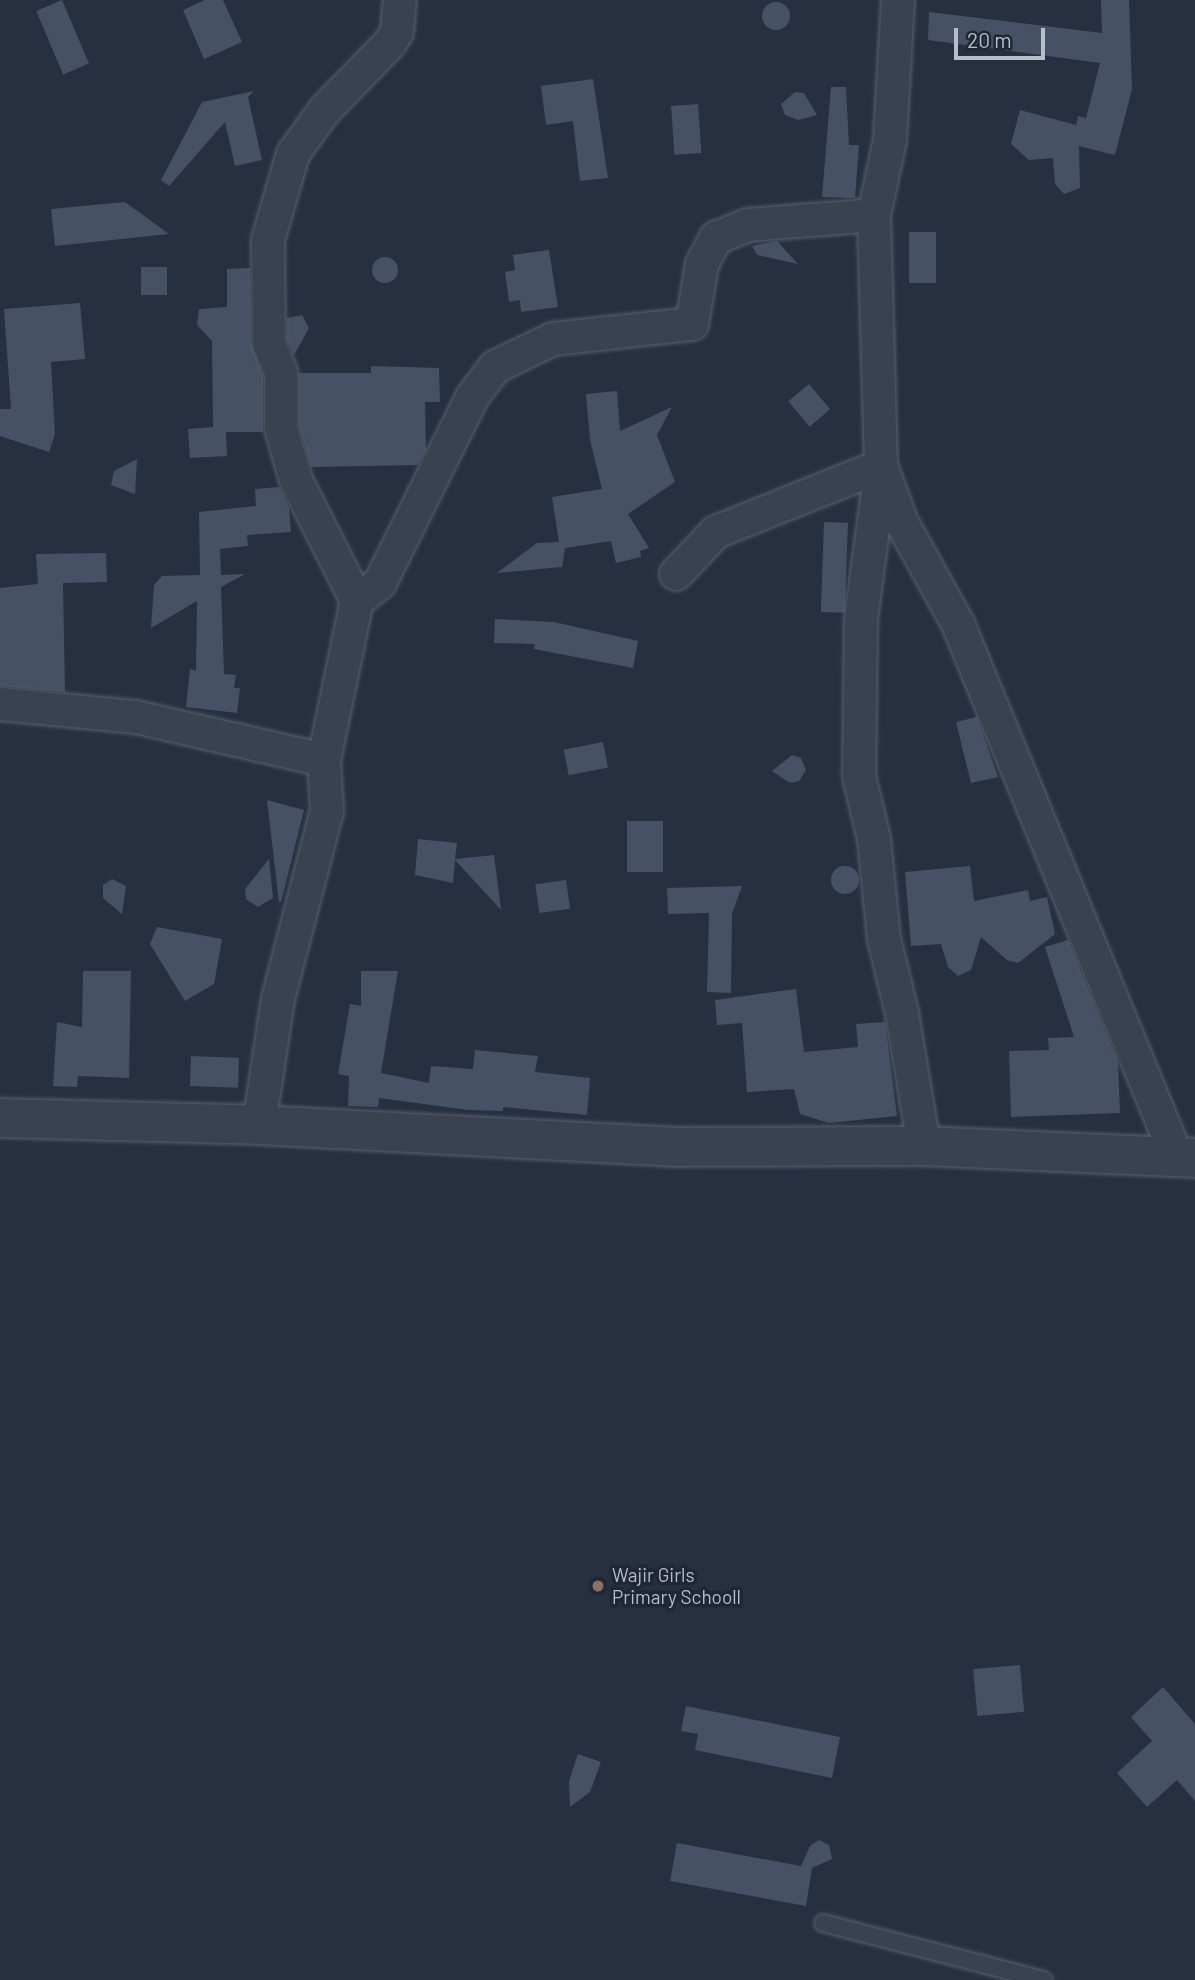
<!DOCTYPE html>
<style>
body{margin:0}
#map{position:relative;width:1195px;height:1980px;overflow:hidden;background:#263041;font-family:Barlow,sans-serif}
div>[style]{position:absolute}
.building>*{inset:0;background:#475165;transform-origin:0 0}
.round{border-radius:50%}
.roads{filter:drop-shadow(0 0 2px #58606e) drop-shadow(0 0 2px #58606e)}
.service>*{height:16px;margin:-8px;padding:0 8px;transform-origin:8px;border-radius:8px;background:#3a4251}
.minor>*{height:32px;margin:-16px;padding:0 16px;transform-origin:16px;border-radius:16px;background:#3a4251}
.tertiary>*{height:38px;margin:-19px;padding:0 19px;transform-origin:19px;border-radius:19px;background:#3a4251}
.dots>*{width:19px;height:19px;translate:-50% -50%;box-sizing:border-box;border:4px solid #1f2736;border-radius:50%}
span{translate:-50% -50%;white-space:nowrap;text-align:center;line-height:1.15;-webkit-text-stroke:7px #1f2736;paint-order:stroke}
.poi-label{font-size:19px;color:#b7bdcb}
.left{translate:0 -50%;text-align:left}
.scale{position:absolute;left:954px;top:28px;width:91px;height:32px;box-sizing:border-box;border:4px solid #b7bdcb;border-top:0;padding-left:9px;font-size:21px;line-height:24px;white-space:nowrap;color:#b7bdcb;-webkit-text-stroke:5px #1f2736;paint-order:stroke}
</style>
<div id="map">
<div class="building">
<div style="left:62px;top:0;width:69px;height:28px;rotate:67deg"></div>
<div style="clip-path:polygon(205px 0,223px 0,242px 42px,204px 59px,183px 10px)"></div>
<div style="clip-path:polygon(1101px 0,1129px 0,1132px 89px,1115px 155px,1079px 146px,1080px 188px,1064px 194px,1055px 184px,1053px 158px,1029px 160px,1011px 144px,1020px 110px,1076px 125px,1078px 116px,1086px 118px,1100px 63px,928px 40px,929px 12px,1102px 33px)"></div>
<div class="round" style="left:762px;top:2px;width:28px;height:28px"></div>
<div style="clip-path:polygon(593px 79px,608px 178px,580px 181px,573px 121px,546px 125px,541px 86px)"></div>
<div style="clip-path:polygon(831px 87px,846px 87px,849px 145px,859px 145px,855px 198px,822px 197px)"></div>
<div style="clip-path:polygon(254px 91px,248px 97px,262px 160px,235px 166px,225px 122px,169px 186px,161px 180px,202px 102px)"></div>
<div style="clip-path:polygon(795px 92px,804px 93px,817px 115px,798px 120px,785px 115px,781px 104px)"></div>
<div style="left:698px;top:104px;width:49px;height:27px;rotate:86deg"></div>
<div style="clip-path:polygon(125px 202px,169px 234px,55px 246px,51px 209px)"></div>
<div style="left:909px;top:232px;width:27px;height:51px"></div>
<div style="clip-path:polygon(777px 241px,798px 264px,757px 255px,752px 246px)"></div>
<div style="clip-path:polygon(549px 250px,558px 307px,521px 312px,520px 300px,509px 302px,505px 272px,515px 270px,513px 255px)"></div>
<div class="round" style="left:372px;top:257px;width:26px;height:26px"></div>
<div style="left:141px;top:267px;width:26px;height:28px"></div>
<div style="clip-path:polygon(250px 268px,251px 344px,263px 376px,263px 432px,226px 432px,227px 456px,190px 458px,188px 429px,213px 427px,212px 341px,197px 325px,199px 309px,227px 307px,227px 269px)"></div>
<div style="clip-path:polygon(80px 303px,85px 359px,51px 362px,55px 434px,49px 452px,0 436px,0 409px,11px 409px,4px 309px)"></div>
<div style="clip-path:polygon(302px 315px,309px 328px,294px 355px,287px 340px,287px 318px)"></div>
<div style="clip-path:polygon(371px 366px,439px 368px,440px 402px,425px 402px,426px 450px,418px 465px,311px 467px,299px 425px,299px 373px,371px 373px)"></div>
<div style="left:809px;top:384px;width:33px;height:27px;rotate:50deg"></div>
<div style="clip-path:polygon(617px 391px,620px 431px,672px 407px,657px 435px,675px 482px,628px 514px,649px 548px,640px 551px,641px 557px,616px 563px,611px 541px,565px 548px,562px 567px,497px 573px,537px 543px,559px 542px,552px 497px,602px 489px,590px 440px,586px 394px)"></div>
<div style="clip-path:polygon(137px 459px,135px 494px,111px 485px,114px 471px)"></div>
<div style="clip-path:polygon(279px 487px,289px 507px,291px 532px,247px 535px,248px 546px,220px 549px,221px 575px,245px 574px,221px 587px,224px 674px,236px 675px,234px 688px,240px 688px,237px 713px,186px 707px,190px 669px,196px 671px,197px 601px,151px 628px,154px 585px,162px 576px,200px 575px,199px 512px,256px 506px,255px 489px)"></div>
<div style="left:824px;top:522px;width:24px;height:90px;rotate:2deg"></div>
<div style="clip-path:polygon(106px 553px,107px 582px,63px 583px,65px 692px,0 686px,0 588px,38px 584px,36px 554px)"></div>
<div style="clip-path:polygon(495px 619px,554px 622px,638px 641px,633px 668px,534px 649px,535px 644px,494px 643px)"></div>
<div style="clip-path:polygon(977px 717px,998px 777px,971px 783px,956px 722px)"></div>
<div style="left:603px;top:742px;width:26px;height:40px;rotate:79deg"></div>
<div style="clip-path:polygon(792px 755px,801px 758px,806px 770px,799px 781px,790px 783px,772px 771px)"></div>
<div style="clip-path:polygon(267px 800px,304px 810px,281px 902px,279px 902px)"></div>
<div style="left:627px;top:821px;width:36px;height:51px"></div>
<div style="clip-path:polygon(418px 839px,457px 843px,455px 859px,494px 855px,501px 910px,455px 860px,453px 883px,415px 875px)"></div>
<div style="clip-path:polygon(269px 859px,273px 898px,258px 907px,246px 899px,245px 889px)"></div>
<div style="clip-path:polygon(970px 866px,974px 901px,1028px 890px,1030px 901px,1047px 897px,1055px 934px,1018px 963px,1007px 960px,981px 937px,971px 970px,958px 976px,948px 967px,941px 944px,911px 946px,905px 872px)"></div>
<div class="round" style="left:831px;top:866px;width:28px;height:28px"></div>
<div style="clip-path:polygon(112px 879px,126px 886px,122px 914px,103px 898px,103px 885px)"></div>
<div style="left:566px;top:880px;width:29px;height:31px;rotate:82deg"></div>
<div style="clip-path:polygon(742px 886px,732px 914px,731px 993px,707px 992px,709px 913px,668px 914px,667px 888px)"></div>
<div style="clip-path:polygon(157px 927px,222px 939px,214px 984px,185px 1001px,150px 944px)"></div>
<div style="clip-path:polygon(1068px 940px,1118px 1062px,1120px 1113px,1011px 1117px,1009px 1051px,1049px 1050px,1048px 1038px,1074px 1037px,1045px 947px)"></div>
<div style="clip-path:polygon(83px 971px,131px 971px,129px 1078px,78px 1076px,77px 1087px,53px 1086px,57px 1022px,82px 1027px)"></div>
<div style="clip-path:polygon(361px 971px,398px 971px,381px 1073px,429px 1083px,431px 1066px,473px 1069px,475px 1050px,538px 1056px,535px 1072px,590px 1078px,587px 1115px,503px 1107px,503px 1111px,468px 1110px,379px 1098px,378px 1107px,348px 1106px,349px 1076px,338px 1074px,350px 1004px,361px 1006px)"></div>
<div style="clip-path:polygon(796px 989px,804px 1052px,858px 1047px,856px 1024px,885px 1022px,897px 1116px,829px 1123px,800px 1114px,794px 1089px,747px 1092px,742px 1023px,717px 1025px,715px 1000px)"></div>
<div style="left:191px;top:1056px;width:48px;height:30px;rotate:2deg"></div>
<div style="left:1020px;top:1665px;width:47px;height:47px;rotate:85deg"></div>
<div style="clip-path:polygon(1163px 1687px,1195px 1724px,1195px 1801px,1177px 1780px,1147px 1807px,1117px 1773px,1152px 1741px,1131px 1717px)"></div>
<div style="clip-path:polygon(686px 1706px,840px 1737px,832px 1778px,695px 1750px,698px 1734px,681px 1731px)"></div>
<div style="clip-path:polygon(578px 1754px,601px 1762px,590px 1792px,570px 1807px,569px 1781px)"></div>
<div style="clip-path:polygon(819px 1840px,829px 1845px,832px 1859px,812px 1868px,806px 1906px,670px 1881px,677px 1843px,801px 1866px,810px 1846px)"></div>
</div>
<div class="roads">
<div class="service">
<div style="left:823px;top:1923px;width:228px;rotate:14.5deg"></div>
</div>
<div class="minor">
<div style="left:898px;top:0;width:140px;rotate:93.3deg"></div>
<div style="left:890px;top:140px;width:77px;rotate:102deg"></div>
<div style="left:874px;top:215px;width:251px;rotate:88.4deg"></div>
<div style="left:881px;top:466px;width:61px;rotate:69.8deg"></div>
<div style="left:902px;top:523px;width:115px;rotate:61deg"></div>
<div style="left:958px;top:624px;width:574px;rotate:67.68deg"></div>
<div style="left:881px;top:469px;width:151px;rotate:97.6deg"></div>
<div style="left:861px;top:619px;width:157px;rotate:90.7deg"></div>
<div style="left:859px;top:776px;width:65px;rotate:76.6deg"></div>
<div style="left:874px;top:839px;width:100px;rotate:84.3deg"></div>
<div style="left:884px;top:939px;width:76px;rotate:76.3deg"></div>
<div style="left:902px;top:1013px;width:135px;rotate:80.6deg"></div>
<div style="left:676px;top:574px;width:58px;rotate:-46.4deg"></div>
<div style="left:716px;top:532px;width:178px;rotate:-21.8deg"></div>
<div style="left:357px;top:601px;width:136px;rotate:-116.8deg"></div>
<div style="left:296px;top:480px;width:54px;rotate:-106.1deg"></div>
<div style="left:281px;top:428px;width:56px;rotate:-90deg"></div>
<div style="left:281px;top:372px;width:30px;rotate:-113deg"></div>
<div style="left:269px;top:344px;width:104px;rotate:-90.6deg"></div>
<div style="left:268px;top:240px;width:90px;rotate:-73.8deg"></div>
<div style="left:293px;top:154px;width:53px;rotate:-54.2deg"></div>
<div style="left:324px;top:111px;width:95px;rotate:-45.9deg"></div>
<div style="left:390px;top:43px;width:13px;rotate:-58deg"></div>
<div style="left:397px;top:32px;width:32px;rotate:-85deg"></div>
<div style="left:0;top:704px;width:137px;rotate:5.5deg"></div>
<div style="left:136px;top:717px;width:193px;rotate:12.9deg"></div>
<div style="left:259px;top:1125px;width:127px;rotate:-81.4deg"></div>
<div style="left:278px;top:999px;width:194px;rotate:-75.4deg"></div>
<div style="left:327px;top:811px;width:51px;rotate:-93.4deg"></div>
<div style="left:324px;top:760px;width:162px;rotate:-78.3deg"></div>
<div style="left:357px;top:601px;width:29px;rotate:-38deg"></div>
<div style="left:380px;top:583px;width:209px;rotate:-63.6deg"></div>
<div style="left:473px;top:396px;width:36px;rotate:-53deg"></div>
<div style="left:495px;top:367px;width:64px;rotate:-25.8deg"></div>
<div style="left:553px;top:339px;width:140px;rotate:-6.2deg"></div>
<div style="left:692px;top:324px;width:61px;rotate:-80.5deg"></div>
<div style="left:702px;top:264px;width:30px;rotate:-62deg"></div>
<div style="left:716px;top:238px;width:35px;rotate:-22deg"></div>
<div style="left:748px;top:225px;width:126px;rotate:-4.5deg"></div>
</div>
<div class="tertiary">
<div style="left:0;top:1118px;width:259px;rotate:1.5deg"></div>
<div style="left:259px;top:1125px;width:415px;rotate:3deg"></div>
<div style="left:673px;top:1147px;width:251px;rotate:-0.2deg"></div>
<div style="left:924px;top:1146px;width:271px;rotate:2.5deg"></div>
</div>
</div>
<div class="dots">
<div style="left:598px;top:1586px;background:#8d6e63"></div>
</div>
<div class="poi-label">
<span class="left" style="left:612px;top:1586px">Wajir Girls<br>Primary Schooll</span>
</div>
<div class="scale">20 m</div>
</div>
